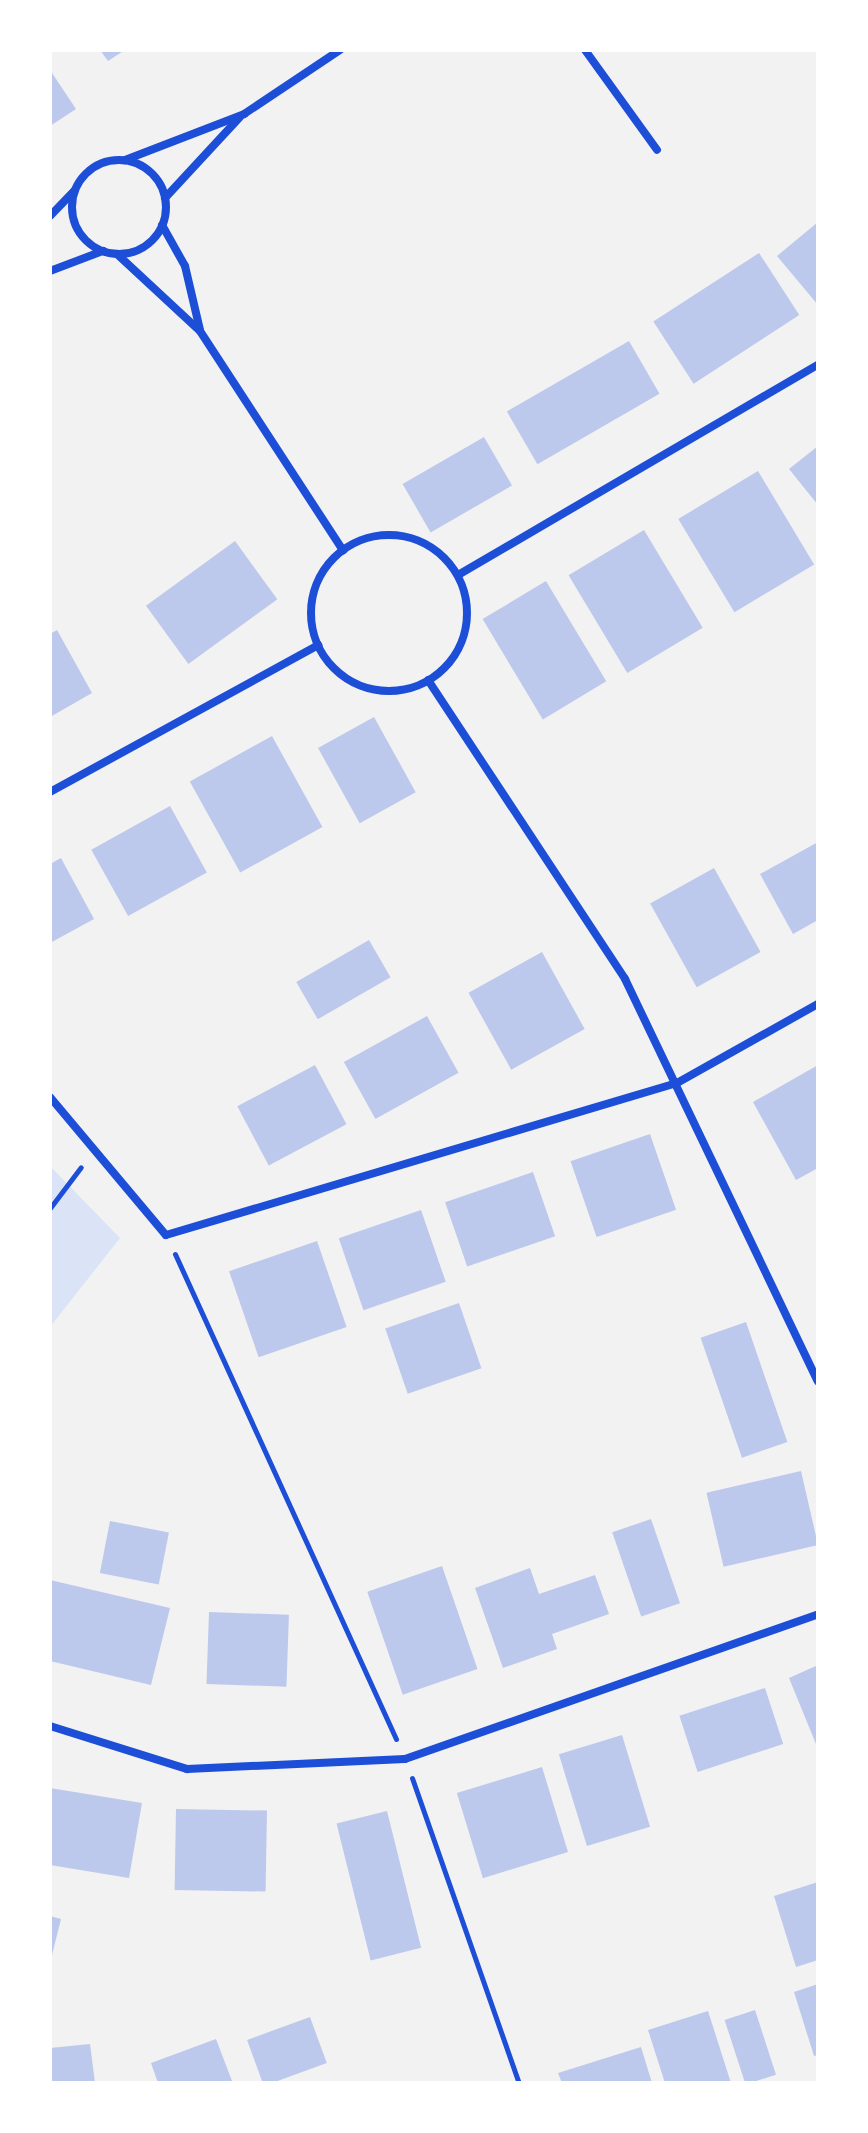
<!DOCTYPE html>
<style>
body{margin:0}
#map{position:relative;width:868px;height:2133px;overflow:hidden;background:#f2f2f2;font-family:"Zilla Slab",serif}
div>[style]{position:absolute}
.green>*{inset:0;background:#dbe4f7}
.building>*{inset:0;background:#bdc9ec;transform-origin:0 0}
.path>*{height:5px;margin:-2.5px;padding:0 2.5px;transform-origin:2.5px;border-radius:2.5px;background:#1d4ed8}
.minor>*{height:8px;margin:-4px;padding:0 4px;transform-origin:4px;border-radius:4px;background:#1d4ed8}
.minor>.ring{margin:-4px;padding:0;box-sizing:content-box;background:none;border:8px solid #1d4ed8;border-radius:50%}
span{translate:-50% -50%;white-space:nowrap;text-align:center;line-height:1.15;-webkit-text-stroke:7px #fff;paint-order:stroke}
.frame{position:absolute;inset:0;border:52px solid #fff;pointer-events:none}
</style>
<div id="map">
<div class="green">
<div style="clip-path:polygon(50px 1166px,120px 1238px,50px 1327px)"></div>
</div>
<div class="building">
<div style="clip-path:polygon(100px 50px,125px 50px,108px 61px)"></div>
<div style="clip-path:polygon(50px 70px,76px 109px,50px 126px)"></div>
<div style="clip-path:polygon(818px 222px,818px 305px,777px 256px)"></div>
<div style="left:759px;top:253px;width:74px;height:126px;rotate:57deg"></div>
<div style="left:629px;top:341px;width:61px;height:141px;rotate:60deg"></div>
<div style="left:484px;top:437px;width:56px;height:94px;rotate:60deg"></div>
<div style="clip-path:polygon(818px 446px,818px 505px,789px 469px)"></div>
<div style="left:758px;top:471px;width:109px;height:93px;rotate:59deg"></div>
<div style="left:644px;top:530px;width:114px;height:88px;rotate:59deg"></div>
<div style="left:235px;top:541px;width:72px;height:110px;rotate:54deg"></div>
<div style="left:546px;top:581px;width:117px;height:74px;rotate:59deg"></div>
<div style="clip-path:polygon(57px 630px,92px 693px,50px 717px,50px 634px)"></div>
<div style="left:374px;top:717px;width:86px;height:64px;rotate:61deg"></div>
<div style="left:272px;top:736px;width:104px;height:94px;rotate:61deg"></div>
<div style="left:170px;top:806px;width:76px;height:90px;rotate:61deg"></div>
<div style="clip-path:polygon(818px 842px,818px 920px,793px 934px,760px 874px)"></div>
<div style="clip-path:polygon(61px 858px,94px 919px,50px 943px,50px 864px)"></div>
<div style="left:714px;top:868px;width:96px;height:73px;rotate:61deg"></div>
<div style="left:369px;top:940px;width:43px;height:84px;rotate:60deg"></div>
<div style="left:542px;top:952px;width:88px;height:84px;rotate:61deg"></div>
<div style="left:427px;top:1016px;width:65px;height:95px;rotate:61deg"></div>
<div style="left:315px;top:1065px;width:67px;height:88px;rotate:62deg"></div>
<div style="clip-path:polygon(818px 1065px,818px 1168px,796px 1180px,753px 1102px)"></div>
<div style="left:650px;top:1134px;width:80px;height:84px;rotate:71deg"></div>
<div style="left:533px;top:1172px;width:68px;height:93px;rotate:71deg"></div>
<div style="left:421px;top:1210px;width:76px;height:87px;rotate:71deg"></div>
<div style="left:317px;top:1241px;width:91px;height:93px;rotate:71deg"></div>
<div style="left:459px;top:1303px;width:69px;height:78px;rotate:71deg"></div>
<div style="left:746px;top:1322px;width:127px;height:48px;rotate:71deg"></div>
<div style="left:801px;top:1471px;width:76px;height:97px;rotate:77deg"></div>
<div style="left:651px;top:1519px;width:89px;height:41px;rotate:71deg"></div>
<div style="left:110px;top:1521px;width:60px;height:53px;rotate:11deg"></div>
<div style="left:442px;top:1566px;width:109px;height:79px;rotate:71deg"></div>
<div style="clip-path:polygon(530px 1568px,539px 1594px,595px 1575px,609px 1614px,552px 1634px,557px 1649px,503px 1668px,475px 1588px)"></div>
<div style="clip-path:polygon(50px 1580px,170px 1608px,151px 1685px,50px 1661px)"></div>
<div style="left:209px;top:1612px;width:80px;height:72px;rotate:2deg"></div>
<div style="clip-path:polygon(818px 1665px,818px 1749px,789px 1678px)"></div>
<div style="left:765px;top:1688px;width:59px;height:90px;rotate:72deg"></div>
<div style="left:622px;top:1735px;width:96px;height:66px;rotate:73deg"></div>
<div style="left:542px;top:1767px;width:89px;height:89px;rotate:73deg"></div>
<div style="clip-path:polygon(50px 1788px,142px 1803px,129px 1878px,50px 1865px)"></div>
<div style="left:176px;top:1809px;width:91px;height:81px;rotate:1deg"></div>
<div style="left:387px;top:1811px;width:141px;height:52px;rotate:76deg"></div>
<div style="clip-path:polygon(818px 1882px,818px 1960px,796px 1967px,774px 1896px)"></div>
<div style="clip-path:polygon(50px 1916px,61px 1919px,51px 1959px,50px 1959px)"></div>
<div style="clip-path:polygon(818px 1984px,818px 2055px,814px 2056px,794px 1992px)"></div>
<div style="left:755px;top:2010px;width:68px;height:32px;rotate:72deg"></div>
<div style="clip-path:polygon(708px 2011px,731px 2083px,665px 2083px,648px 2030px)"></div>
<div style="left:310px;top:2017px;width:49px;height:67px;rotate:70deg"></div>
<div style="clip-path:polygon(216px 2039px,232px 2081px,158px 2083px,151px 2063px)"></div>
<div style="clip-path:polygon(90px 2044px,95px 2083px,50px 2083px,50px 2048px)"></div>
<div style="clip-path:polygon(641px 2047px,652px 2083px,562px 2083px,558px 2073px)"></div>
</div>
<div class="path">
<div style="left:50px;top:1208px;width:51px;rotate:-52.9deg"></div>
<div style="left:175px;top:1254px;width:533px;rotate:65.5deg"></div>
<div style="left:412px;top:1778px;width:323px;rotate:70.7deg"></div>
</div>
<div class="minor">
<div style="left:585px;top:50px;width:123px;rotate:54.2deg"></div>
<div style="left:125px;top:160px;width:128px;rotate:-21.1deg"></div>
<div style="left:244px;top:114px;width:115px;rotate:-33.7deg"></div>
<div class="ring" style="left:72px;top:160px;width:86px;height:86px"></div>
<div style="left:165px;top:198px;width:110px;rotate:-47.2deg"></div>
<div style="left:50px;top:216px;width:36px;rotate:-46deg"></div>
<div style="left:162px;top:225px;width:47px;rotate:60.7deg"></div>
<div style="left:185px;top:266px;width:66px;rotate:76.8deg"></div>
<div style="left:117px;top:254px;width:113px;rotate:42.9deg"></div>
<div style="left:200px;top:331px;width:262px;rotate:56.9deg"></div>
<div style="left:50px;top:271px;width:57px;rotate:-20.7deg"></div>
<div class="ring" style="left:311px;top:535px;width:148px;height:148px"></div>
<div style="left:458px;top:575px;width:417px;rotate:-30.3deg"></div>
<div style="left:428px;top:680px;width:358px;rotate:56.6deg"></div>
<div style="left:625px;top:979px;width:446px;rotate:64.4deg"></div>
<div style="left:50px;top:792px;width:306px;rotate:-28.7deg"></div>
<div style="left:50px;top:1097px;width:180px;rotate:50deg"></div>
<div style="left:166px;top:1235px;width:533px;rotate:-16.57deg"></div>
<div style="left:677px;top:1083px;width:162px;rotate:-29.3deg"></div>
<div style="left:50px;top:1726px;width:144px;rotate:17.4deg"></div>
<div style="left:187px;top:1769px;width:218px;rotate:-2.6deg"></div>
<div style="left:405px;top:1759px;width:438px;rotate:-19.3deg"></div>
</div>
<div class="frame"></div>
</div>
